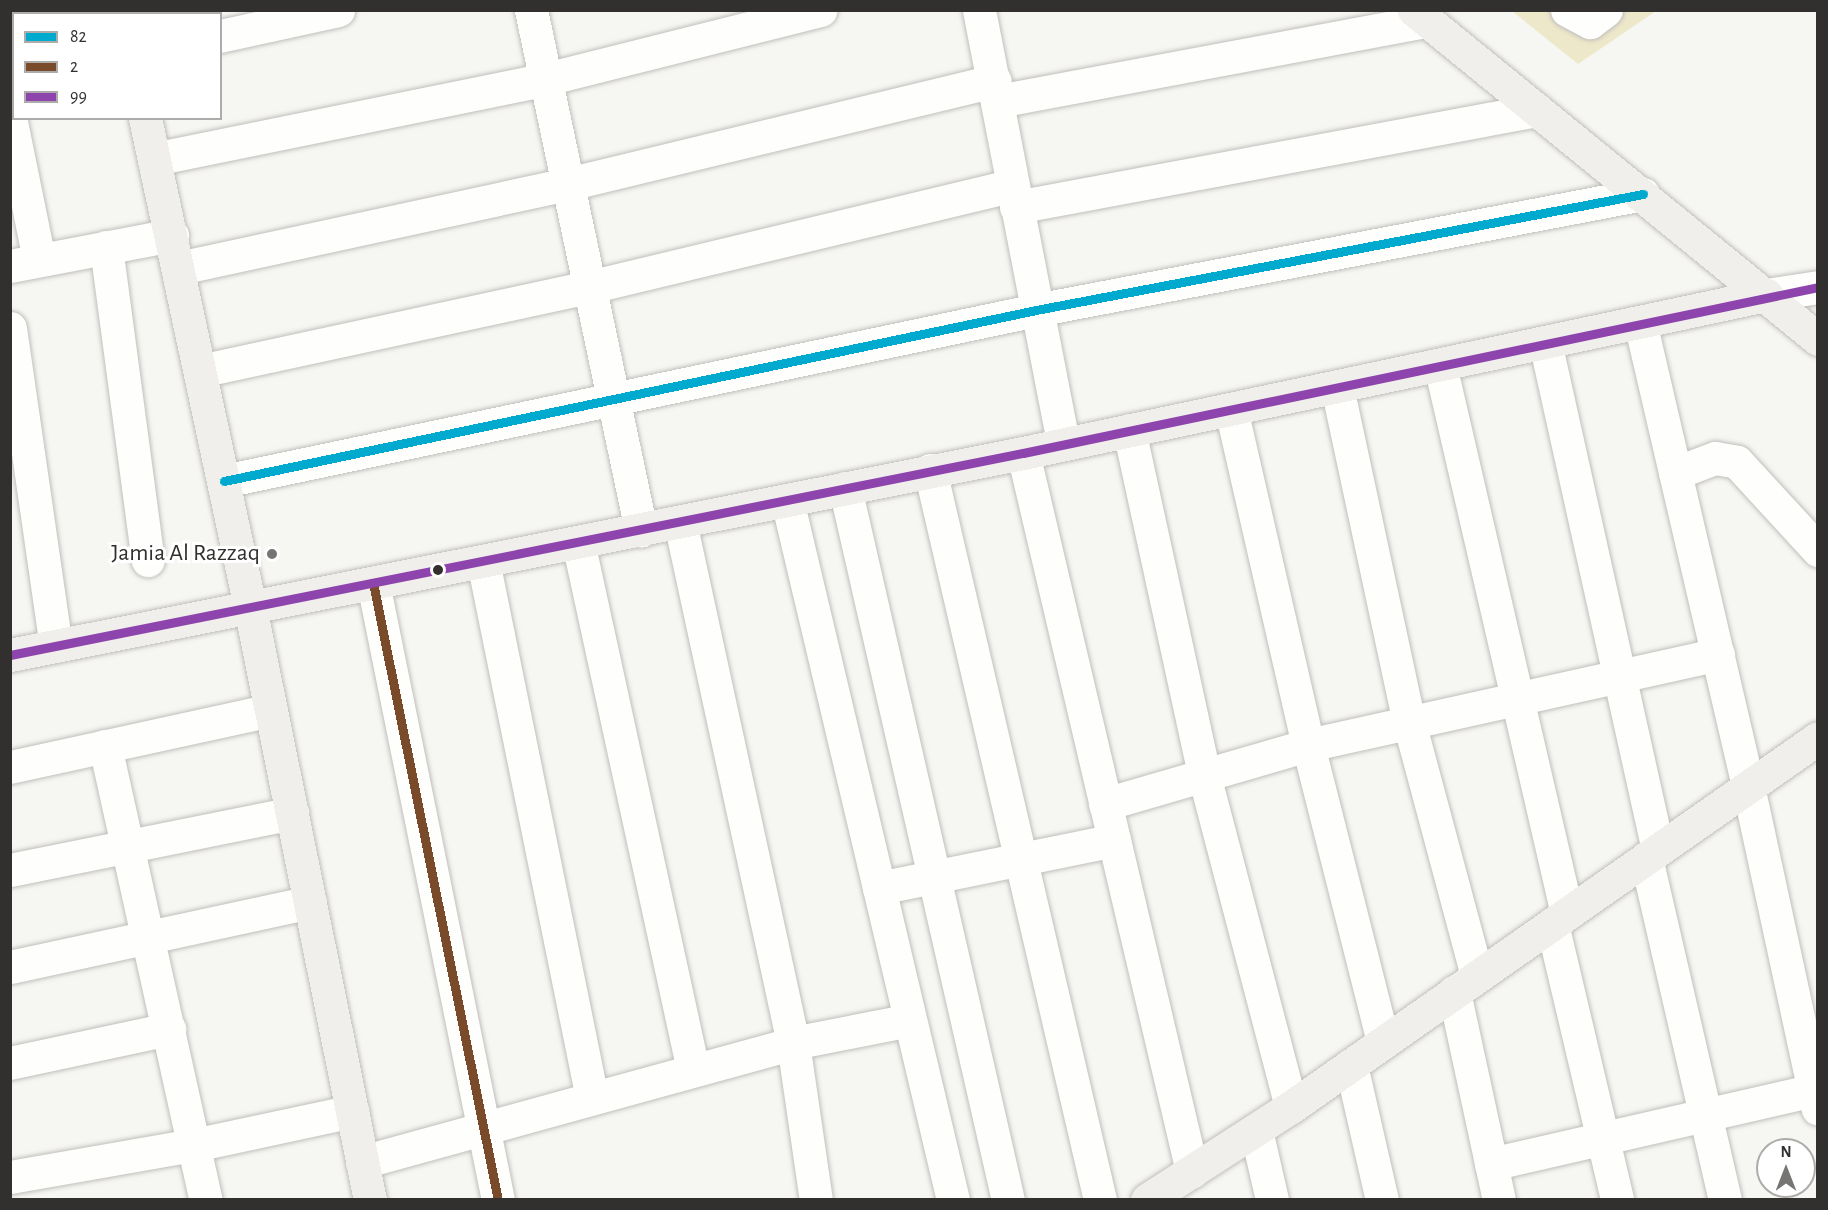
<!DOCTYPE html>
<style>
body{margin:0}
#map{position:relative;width:1828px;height:1210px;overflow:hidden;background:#f6f6f2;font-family:"Alegreya Sans",sans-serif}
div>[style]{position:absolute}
.green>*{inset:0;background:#eee8ca}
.roads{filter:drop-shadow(0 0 2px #c0bfbc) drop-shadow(0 0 2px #c0bfbc)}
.street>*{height:33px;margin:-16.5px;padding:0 16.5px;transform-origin:16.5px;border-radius:16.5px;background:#fefefd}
.secondary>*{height:33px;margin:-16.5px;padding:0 16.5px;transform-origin:16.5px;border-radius:16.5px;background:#f0efeb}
.bus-1>*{height:9px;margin:-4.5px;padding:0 4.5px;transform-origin:4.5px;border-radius:4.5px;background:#00a9ce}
.bus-2>*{height:9px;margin:-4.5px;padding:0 4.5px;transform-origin:4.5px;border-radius:4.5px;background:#7a4b2a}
.bus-3>*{height:9px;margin:-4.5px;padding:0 4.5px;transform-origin:4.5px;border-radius:4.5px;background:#8e44ad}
.dots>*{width:16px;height:16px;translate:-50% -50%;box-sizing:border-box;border:3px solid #fff;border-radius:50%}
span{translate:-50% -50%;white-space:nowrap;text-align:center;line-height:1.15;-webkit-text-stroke:6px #fff;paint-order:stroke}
.poi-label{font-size:24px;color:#31302e}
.right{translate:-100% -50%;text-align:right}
.frame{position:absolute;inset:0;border:12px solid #31302e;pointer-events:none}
.legend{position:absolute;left:12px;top:12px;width:210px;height:108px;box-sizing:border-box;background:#fff;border:2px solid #adacab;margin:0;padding:8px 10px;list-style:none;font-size:18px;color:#31302e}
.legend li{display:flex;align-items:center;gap:12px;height:30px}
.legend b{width:30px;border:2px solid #adacab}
.north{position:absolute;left:1756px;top:1138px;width:60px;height:60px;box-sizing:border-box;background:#fff;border:2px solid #adacab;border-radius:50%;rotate:0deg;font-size:16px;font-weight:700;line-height:24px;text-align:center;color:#31302e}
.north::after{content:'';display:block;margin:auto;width:21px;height:27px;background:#767573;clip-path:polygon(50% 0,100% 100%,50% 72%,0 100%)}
</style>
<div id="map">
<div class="green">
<div style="clip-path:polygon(1512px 11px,1656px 11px,1578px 64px)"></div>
</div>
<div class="roads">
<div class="street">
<div style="left:531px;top:10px;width:532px;rotate:78.06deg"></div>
<div style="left:979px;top:10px;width:442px;rotate:79deg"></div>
<div style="left:1567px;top:10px;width:26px;rotate:28deg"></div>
<div style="left:1590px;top:22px;width:20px;rotate:-37deg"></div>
<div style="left:220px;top:36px;width:121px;rotate:-12.4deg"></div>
<div style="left:998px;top:101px;width:436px;rotate:-10.6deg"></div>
<div style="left:10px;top:117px;width:146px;rotate:78.5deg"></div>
<div style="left:154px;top:159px;width:400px;rotate:-11.5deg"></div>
<div style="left:546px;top:79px;width:283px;rotate:-14.1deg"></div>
<div style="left:1016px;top:207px;width:530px;rotate:-10.55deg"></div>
<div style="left:106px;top:247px;width:316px;rotate:82.4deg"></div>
<div style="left:10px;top:266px;width:165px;rotate:-10.8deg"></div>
<div style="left:179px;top:268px;width:398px;rotate:-12.2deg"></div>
<div style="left:568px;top:184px;width:439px;rotate:-13.6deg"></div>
<div style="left:1766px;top:295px;width:53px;rotate:-8.7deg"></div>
<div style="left:1640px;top:322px;width:476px;rotate:76.9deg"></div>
<div style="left:1748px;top:786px;width:330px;rotate:77.8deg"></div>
<div style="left:10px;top:328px;width:321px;rotate:81.8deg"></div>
<div style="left:1545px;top:342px;width:520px;rotate:77.46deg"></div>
<div style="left:1440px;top:365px;width:563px;rotate:76.97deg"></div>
<div style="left:200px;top:371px;width:398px;rotate:-12.2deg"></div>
<div style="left:589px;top:287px;width:434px;rotate:-13.5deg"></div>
<div style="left:1337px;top:387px;width:343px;rotate:77.9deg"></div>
<div style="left:1409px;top:722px;width:263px;rotate:75deg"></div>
<div style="left:1231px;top:409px;width:345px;rotate:77.1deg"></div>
<div style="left:1308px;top:745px;width:306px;rotate:75.8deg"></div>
<div style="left:1129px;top:430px;width:353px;rotate:77.7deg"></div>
<div style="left:1204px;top:775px;width:343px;rotate:75.3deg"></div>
<div style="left:1023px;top:453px;width:738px;rotate:76.76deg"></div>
<div style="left:930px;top:470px;width:750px;rotate:76.89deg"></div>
<div style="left:1675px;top:473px;width:43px;rotate:-20.6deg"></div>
<div style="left:1715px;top:458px;width:22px;rotate:10deg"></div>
<div style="left:1737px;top:462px;width:120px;rotate:47.4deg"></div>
<div style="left:224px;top:481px;width:830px;rotate:-11.89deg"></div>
<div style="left:1036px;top:310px;width:618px;rotate:-10.82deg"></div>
<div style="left:845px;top:488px;width:730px;rotate:77.11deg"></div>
<div style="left:787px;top:500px;width:719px;rotate:76.66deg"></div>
<div style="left:680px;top:522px;width:533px;rotate:77.76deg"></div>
<div style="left:793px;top:1043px;width:159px;rotate:81.7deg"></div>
<div style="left:578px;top:542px;width:540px;rotate:77.71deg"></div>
<div style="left:483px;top:561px;width:548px;rotate:78.53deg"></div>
<div style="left:373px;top:583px;width:630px;rotate:78.55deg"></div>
<div style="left:105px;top:746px;width:465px;rotate:77.5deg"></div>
<div style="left:10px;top:767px;width:267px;rotate:-12.3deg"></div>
<div style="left:1105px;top:804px;width:211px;rotate:-16.2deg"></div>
<div style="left:1308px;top:745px;width:420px;rotate:-12.5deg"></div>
<div style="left:1646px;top:858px;width:351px;rotate:77deg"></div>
<div style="left:10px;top:870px;width:288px;rotate:-11.4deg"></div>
<div style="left:879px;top:888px;width:240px;rotate:-11.5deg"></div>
<div style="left:1552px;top:924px;width:284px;rotate:76.7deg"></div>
<div style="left:10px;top:967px;width:307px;rotate:-12.2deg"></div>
<div style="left:1454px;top:992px;width:213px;rotate:77.8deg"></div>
<div style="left:10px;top:1063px;width:163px;rotate:-12.1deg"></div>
<div style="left:1351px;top:1065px;width:139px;rotate:77.1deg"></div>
<div style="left:1256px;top:1130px;width:72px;rotate:77.1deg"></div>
<div style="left:362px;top:1162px;width:447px;rotate:-15.4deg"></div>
<div style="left:793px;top:1043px;width:119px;rotate:-11.1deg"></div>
<div style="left:1491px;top:1164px;width:335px;rotate:-12.9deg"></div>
<div style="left:10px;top:1177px;width:187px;rotate:-9.9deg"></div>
<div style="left:194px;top:1145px;width:162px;rotate:-12.1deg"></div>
</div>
<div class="secondary">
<div style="left:120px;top:10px;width:4px;rotate:76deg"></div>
<div style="left:1414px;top:10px;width:521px;rotate:39.16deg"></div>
<div style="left:145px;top:118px;width:500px;rotate:77.88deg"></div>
<div style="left:250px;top:607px;width:605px;rotate:78.56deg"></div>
<div style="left:10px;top:655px;width:1033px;rotate:-11.28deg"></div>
<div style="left:1023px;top:453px;width:760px;rotate:-12.01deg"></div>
<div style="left:1147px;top:1200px;width:171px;rotate:-32.9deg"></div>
<div style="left:1291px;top:1107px;width:643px;rotate:-35deg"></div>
</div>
</div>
<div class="bus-1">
<div style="left:224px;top:481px;width:830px;rotate:-11.89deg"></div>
<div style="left:1036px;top:310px;width:618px;rotate:-10.82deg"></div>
</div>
<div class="bus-2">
<div style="left:373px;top:583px;width:630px;rotate:78.55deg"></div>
</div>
<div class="bus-3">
<div style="left:10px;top:655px;width:1033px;rotate:-11.28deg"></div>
<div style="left:1023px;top:453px;width:812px;rotate:-11.79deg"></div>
</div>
<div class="dots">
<div style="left:272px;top:554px;background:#767573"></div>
<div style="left:438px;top:570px;background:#31302e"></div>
</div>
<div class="poi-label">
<span class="right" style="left:260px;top:554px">Jamia Al Razzaq</span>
</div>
<div class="frame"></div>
<ul class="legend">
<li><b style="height:8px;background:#00a9ce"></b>82</li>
<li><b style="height:8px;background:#7a4b2a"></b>2</li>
<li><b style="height:8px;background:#8e44ad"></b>99</li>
</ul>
<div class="north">N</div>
</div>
